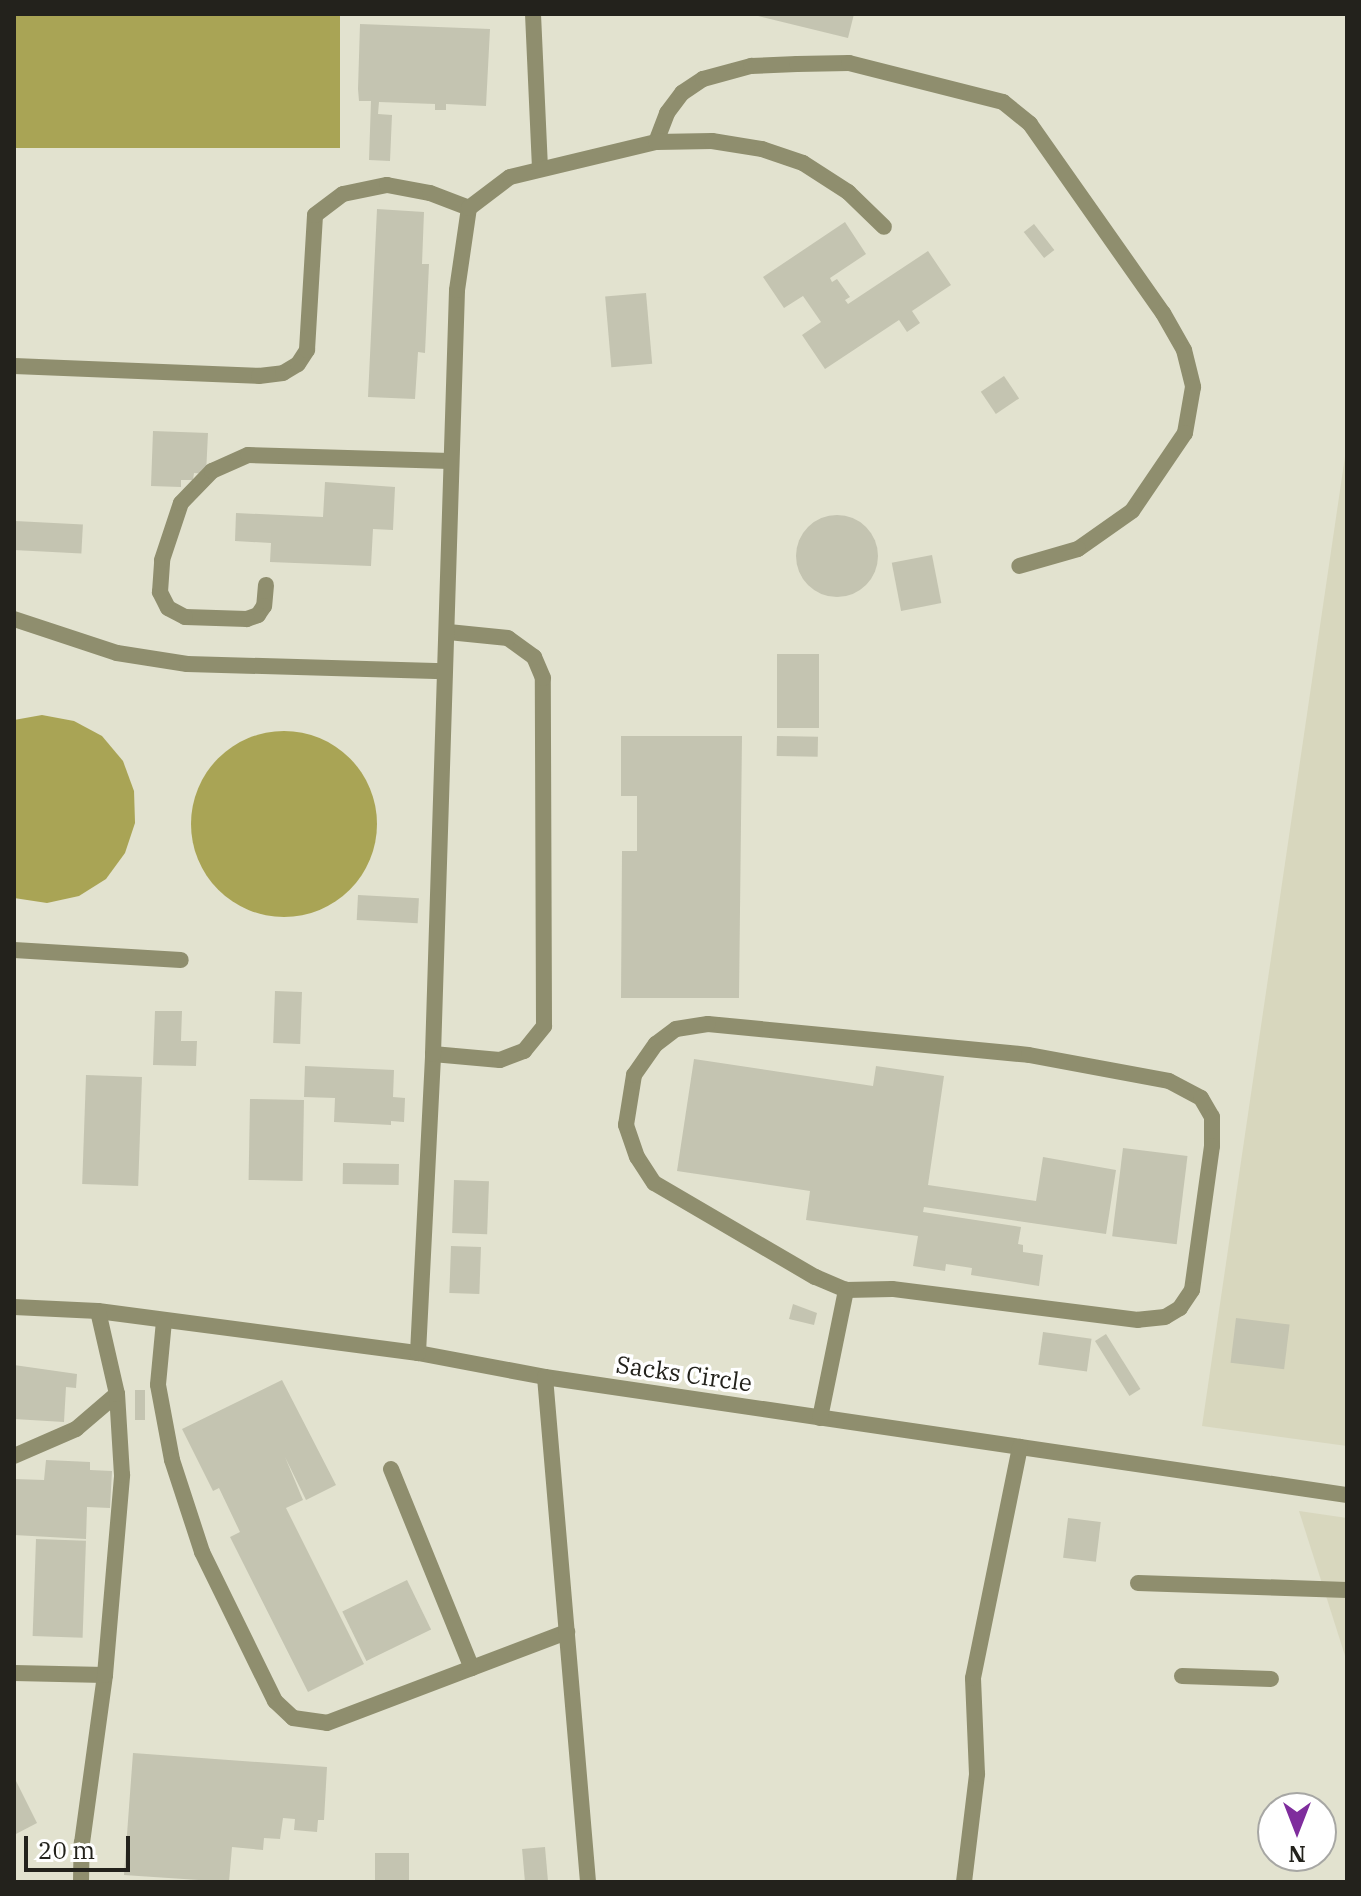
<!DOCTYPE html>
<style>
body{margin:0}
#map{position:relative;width:1361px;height:1896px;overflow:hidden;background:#e2e2cf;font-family:"IBM Plex Serif",serif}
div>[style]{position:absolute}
.built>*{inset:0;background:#d8d7be}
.water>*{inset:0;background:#a9a455;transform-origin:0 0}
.round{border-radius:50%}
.building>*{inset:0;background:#c4c4b1;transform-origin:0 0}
.service>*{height:16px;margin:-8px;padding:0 8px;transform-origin:8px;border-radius:8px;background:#8f8e6e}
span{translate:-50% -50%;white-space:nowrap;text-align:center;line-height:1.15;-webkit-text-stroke:7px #fff;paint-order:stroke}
.street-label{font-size:24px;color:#23221c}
.frame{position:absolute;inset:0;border:16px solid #23221c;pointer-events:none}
.north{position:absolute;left:1257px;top:1792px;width:80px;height:80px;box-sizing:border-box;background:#fff;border:2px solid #a7a7a4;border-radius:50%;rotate:180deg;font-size:22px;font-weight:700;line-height:32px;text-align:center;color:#23221c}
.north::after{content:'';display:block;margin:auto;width:28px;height:36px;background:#7f2d9d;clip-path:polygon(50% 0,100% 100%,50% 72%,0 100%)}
.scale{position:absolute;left:24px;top:1836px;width:106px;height:36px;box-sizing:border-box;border:4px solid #23221c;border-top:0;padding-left:10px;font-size:24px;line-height:28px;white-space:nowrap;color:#23221c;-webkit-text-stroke:6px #fff;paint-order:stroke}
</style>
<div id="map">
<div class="built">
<div style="clip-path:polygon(1347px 443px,1347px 1446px,1202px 1426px)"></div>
<div style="clip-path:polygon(1299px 1511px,1347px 1518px,1347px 1662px)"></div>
</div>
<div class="water">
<div style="left:14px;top:14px;width:326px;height:134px"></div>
<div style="clip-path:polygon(42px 715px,74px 721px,102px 736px,123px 761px,134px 791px,135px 823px,125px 853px,106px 879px,79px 896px,47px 903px,14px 898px,14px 720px)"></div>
<div class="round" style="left:191px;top:731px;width:186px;height:186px"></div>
</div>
<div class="building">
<div style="clip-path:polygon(750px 14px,854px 14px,848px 38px)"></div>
<div style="clip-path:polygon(360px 24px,490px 29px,486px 106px,446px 104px,446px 110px,435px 110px,435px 104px,379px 102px,378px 114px,392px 115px,390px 161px,369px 160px,371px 101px,359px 101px,358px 89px)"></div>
<div style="clip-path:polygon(377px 209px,424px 212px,422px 264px,429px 264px,425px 353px,418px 352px,415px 399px,368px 397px)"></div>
<div style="clip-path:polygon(845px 222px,866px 254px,830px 278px,832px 282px,837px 279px,850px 297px,845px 300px,848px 304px,928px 251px,951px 285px,912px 311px,920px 323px,907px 332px,899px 320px,825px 369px,802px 335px,821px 322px,803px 296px,784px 308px,763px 277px)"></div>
<div style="left:1034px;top:224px;width:33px;height:13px;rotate:52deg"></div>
<div style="left:646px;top:293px;width:71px;height:41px;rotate:85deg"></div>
<div style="left:1004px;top:376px;width:27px;height:28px;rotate:56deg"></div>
<div style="clip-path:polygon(153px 431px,208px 433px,206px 474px,194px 473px,193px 480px,181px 480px,181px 487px,151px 486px)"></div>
<div style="clip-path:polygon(325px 482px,395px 487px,393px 530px,373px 529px,371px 566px,270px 562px,271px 543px,235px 541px,236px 513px,323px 517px)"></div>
<div class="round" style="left:796px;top:515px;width:82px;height:82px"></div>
<div style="left:15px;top:521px;width:68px;height:29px;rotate:3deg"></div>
<div style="left:932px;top:555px;width:49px;height:41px;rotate:79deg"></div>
<div style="left:777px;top:654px;width:42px;height:74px"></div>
<div style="clip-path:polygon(621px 736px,742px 736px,739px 998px,621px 998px,622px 851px,637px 851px,637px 796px,621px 796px)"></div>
<div style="left:777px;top:736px;width:41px;height:20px;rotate:1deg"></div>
<div style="left:358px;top:895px;width:61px;height:25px;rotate:3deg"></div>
<div style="left:275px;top:991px;width:27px;height:52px;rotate:2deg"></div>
<div style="clip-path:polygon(155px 1011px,182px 1011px,181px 1041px,197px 1041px,196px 1066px,153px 1065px)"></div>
<div style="clip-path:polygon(694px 1059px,873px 1086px,876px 1066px,944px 1076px,928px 1185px,1036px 1201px,1043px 1157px,1116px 1170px,1106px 1234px,924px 1207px,923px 1212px,1021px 1227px,1018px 1244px,1023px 1245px,1023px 1252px,1043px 1255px,1039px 1286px,971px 1275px,972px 1268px,946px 1264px,945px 1271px,913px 1266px,918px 1236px,806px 1220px,810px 1191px,677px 1171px)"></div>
<div style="clip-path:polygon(305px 1066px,394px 1070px,393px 1097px,405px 1098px,404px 1122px,391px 1121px,391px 1125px,334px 1122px,335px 1098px,304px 1097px)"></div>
<div style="left:86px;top:1075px;width:56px;height:109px;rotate:2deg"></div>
<div style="left:250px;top:1099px;width:54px;height:81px;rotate:1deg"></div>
<div style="left:1123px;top:1148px;width:65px;height:89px;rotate:7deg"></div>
<div style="left:343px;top:1163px;width:56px;height:21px;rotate:1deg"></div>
<div style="left:454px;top:1180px;width:35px;height:53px;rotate:2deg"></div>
<div style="left:451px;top:1246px;width:30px;height:47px;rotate:2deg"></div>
<div style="clip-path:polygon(793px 1304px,817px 1313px,814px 1325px,789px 1319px)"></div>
<div style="left:1236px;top:1318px;width:54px;height:45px;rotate:7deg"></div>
<div style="left:1043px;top:1332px;width:49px;height:33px;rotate:8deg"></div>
<div style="left:1106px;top:1334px;width:65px;height:13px;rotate:58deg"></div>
<div style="clip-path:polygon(14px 1365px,77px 1374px,76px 1388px,66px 1387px,64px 1422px,14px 1419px)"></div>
<div style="clip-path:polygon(282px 1380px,336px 1485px,306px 1500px,285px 1457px,303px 1500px,286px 1508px,364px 1664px,308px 1692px,230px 1537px,240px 1532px,219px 1488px,213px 1491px,182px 1429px)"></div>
<div style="left:135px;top:1390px;width:10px;height:30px"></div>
<div style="clip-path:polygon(46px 1460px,90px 1462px,90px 1470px,112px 1471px,110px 1508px,87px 1507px,86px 1539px,14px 1535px,14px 1479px,44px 1480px)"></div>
<div style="left:1068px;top:1518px;width:33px;height:40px;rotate:7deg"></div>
<div style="left:36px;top:1539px;width:50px;height:97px;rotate:2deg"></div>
<div style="left:407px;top:1580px;width:55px;height:72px;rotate:64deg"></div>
<div style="clip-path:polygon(133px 1753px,327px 1767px,324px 1820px,318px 1820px,317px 1832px,294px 1830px,295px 1819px,283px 1818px,280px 1839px,264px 1838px,263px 1850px,232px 1847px,229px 1882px,124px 1875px)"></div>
<div style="clip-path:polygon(14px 1777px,37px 1823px,14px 1835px)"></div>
<div style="left:545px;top:1847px;width:35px;height:23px;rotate:85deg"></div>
<div style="left:375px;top:1853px;width:34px;height:27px"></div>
</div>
<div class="service">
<div style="left:533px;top:14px;width:154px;rotate:87.4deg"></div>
<div style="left:656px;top:142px;width:31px;rotate:-69deg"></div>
<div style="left:667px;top:113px;width:25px;rotate:-53deg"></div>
<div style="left:682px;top:93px;width:25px;rotate:-34deg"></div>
<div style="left:703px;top:79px;width:50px;rotate:-15.2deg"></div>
<div style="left:751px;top:66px;width:46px;rotate:-2.5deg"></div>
<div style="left:797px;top:64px;width:52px;rotate:-1.1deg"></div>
<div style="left:849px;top:63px;width:159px;rotate:14.2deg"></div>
<div style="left:1003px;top:102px;width:35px;rotate:39deg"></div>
<div style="left:1030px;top:124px;width:231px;rotate:54.9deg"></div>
<div style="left:1163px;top:313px;width:43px;rotate:60.4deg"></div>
<div style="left:1184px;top:350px;width:38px;rotate:76deg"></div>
<div style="left:1193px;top:387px;width:47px;rotate:99.9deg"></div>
<div style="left:1185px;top:433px;width:94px;rotate:124.2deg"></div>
<div style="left:1132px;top:511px;width:66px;rotate:144.9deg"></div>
<div style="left:1078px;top:549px;width:61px;rotate:163.9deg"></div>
<div style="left:14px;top:366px;width:245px;rotate:2.3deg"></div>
<div style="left:259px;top:376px;width:24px;rotate:-7deg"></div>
<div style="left:283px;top:373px;width:17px;rotate:-31deg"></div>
<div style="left:298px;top:364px;width:17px;rotate:-57deg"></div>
<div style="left:307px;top:350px;width:135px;rotate:-86.6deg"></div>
<div style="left:315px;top:215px;width:35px;rotate:-37deg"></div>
<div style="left:343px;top:194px;width:45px;rotate:-11.6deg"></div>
<div style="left:387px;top:185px;width:44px;rotate:10.5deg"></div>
<div style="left:430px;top:193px;width:42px;rotate:21deg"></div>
<div style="left:266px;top:585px;width:21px;rotate:95deg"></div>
<div style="left:264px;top:606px;width:11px;rotate:124deg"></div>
<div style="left:258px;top:615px;width:12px;rotate:160deg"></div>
<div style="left:247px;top:619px;width:62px;rotate:-178.2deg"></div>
<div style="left:185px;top:617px;width:19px;rotate:-152deg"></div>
<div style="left:168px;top:608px;width:18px;rotate:-117deg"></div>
<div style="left:160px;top:592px;width:32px;rotate:-86deg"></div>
<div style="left:162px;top:560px;width:60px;rotate:-71.6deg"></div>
<div style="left:181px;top:503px;width:45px;rotate:-45.9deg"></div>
<div style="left:212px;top:471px;width:39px;rotate:-24deg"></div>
<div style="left:248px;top:455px;width:202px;rotate:1.7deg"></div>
<div style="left:14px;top:619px;width:108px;rotate:18.3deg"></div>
<div style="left:117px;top:653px;width:71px;rotate:8.9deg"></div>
<div style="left:187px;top:664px;width:257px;rotate:1.6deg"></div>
<div style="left:14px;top:950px;width:167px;rotate:3.4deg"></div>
<div style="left:708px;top:1024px;width:322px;rotate:5.5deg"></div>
<div style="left:1029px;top:1055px;width:142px;rotate:10.5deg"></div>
<div style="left:1169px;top:1081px;width:36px;rotate:28deg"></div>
<div style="left:1201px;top:1098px;width:22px;rotate:60deg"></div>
<div style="left:1212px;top:1117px;width:29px;rotate:90deg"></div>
<div style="left:1212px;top:1146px;width:145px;rotate:97.9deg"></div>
<div style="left:1192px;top:1290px;width:22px;rotate:124deg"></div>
<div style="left:1180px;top:1308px;width:17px;rotate:149deg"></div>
<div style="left:1165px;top:1317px;width:27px;rotate:174deg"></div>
<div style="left:1138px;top:1320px;width:248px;rotate:-172.8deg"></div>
<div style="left:892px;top:1289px;width:46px;rotate:178.8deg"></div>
<div style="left:846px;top:1290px;width:34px;rotate:-157deg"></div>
<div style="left:815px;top:1277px;width:186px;rotate:-149.7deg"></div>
<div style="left:654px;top:1183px;width:31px;rotate:-123deg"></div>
<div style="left:637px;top:1157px;width:34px;rotate:-109deg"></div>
<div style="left:626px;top:1125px;width:51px;rotate:-80.9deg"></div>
<div style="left:634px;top:1075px;width:38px;rotate:-55deg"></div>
<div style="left:656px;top:1044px;width:25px;rotate:-37deg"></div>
<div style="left:676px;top:1029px;width:32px;rotate:-9deg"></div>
<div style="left:433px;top:1054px;width:67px;rotate:5.1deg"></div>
<div style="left:500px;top:1060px;width:26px;rotate:-21deg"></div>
<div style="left:524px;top:1051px;width:32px;rotate:-51deg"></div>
<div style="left:544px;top:1026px;width:348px;rotate:-90.2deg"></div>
<div style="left:543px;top:678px;width:23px;rotate:-113deg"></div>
<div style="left:534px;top:657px;width:32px;rotate:-144deg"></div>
<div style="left:508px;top:638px;width:60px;rotate:-174.3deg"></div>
<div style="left:14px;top:1307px;width:84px;rotate:2.7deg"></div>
<div style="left:98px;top:1311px;width:323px;rotate:7.5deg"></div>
<div style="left:418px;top:1353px;width:129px;rotate:10.7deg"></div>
<div style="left:545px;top:1377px;width:811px;rotate:8.37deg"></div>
<div style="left:164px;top:1321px;width:64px;rotate:95.4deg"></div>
<div style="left:158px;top:1385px;width:76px;rotate:79.4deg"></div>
<div style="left:172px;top:1460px;width:97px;rotate:71.9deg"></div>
<div style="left:202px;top:1552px;width:166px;rotate:63.9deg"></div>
<div style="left:275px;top:1701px;width:25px;rotate:43deg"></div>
<div style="left:293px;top:1718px;width:34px;rotate:8deg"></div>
<div style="left:327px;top:1723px;width:257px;rotate:-20.8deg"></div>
<div style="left:418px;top:1353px;width:299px;rotate:-87.1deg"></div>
<div style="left:433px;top:1054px;width:764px;rotate:-88.2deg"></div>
<div style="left:457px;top:290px;width:83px;rotate:-81.7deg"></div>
<div style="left:469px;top:208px;width:51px;rotate:-37.1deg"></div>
<div style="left:510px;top:177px;width:150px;rotate:-13.5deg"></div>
<div style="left:656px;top:142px;width:56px;rotate:-1deg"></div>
<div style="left:712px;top:141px;width:51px;rotate:9.1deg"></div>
<div style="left:762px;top:149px;width:43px;rotate:18.9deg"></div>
<div style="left:803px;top:163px;width:54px;rotate:32.8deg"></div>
<div style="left:848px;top:192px;width:50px;rotate:44.2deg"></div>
<div style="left:545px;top:1377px;width:507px;rotate:85.13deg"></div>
<div style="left:820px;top:1418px;width:131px;rotate:-78.5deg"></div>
<div style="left:14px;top:1456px;width:68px;rotate:-23.5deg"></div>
<div style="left:76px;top:1429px;width:54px;rotate:-40.5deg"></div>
<div style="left:391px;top:1469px;width:215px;rotate:67.9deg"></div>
<div style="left:1138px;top:1583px;width:209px;rotate:1.9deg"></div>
<div style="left:14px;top:1673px;width:91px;rotate:1.3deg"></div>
<div style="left:1182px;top:1676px;width:89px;rotate:1.9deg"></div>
<div style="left:81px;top:1882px;width:39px;rotate:-89deg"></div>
<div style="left:82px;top:1843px;width:170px;rotate:-82.2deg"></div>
<div style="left:105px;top:1675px;width:201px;rotate:-85.1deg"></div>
<div style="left:122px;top:1475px;width:81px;rotate:-93.5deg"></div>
<div style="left:117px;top:1394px;width:85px;rotate:-102.9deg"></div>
<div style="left:964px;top:1882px;width:109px;rotate:-83.1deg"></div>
<div style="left:977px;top:1774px;width:96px;rotate:-92.4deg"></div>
<div style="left:973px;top:1678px;width:236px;rotate:-78.5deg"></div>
</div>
<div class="street-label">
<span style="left:684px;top:1374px;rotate:8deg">Sacks Circle</span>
</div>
<div class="frame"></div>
<div class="north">N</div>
<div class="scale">20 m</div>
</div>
